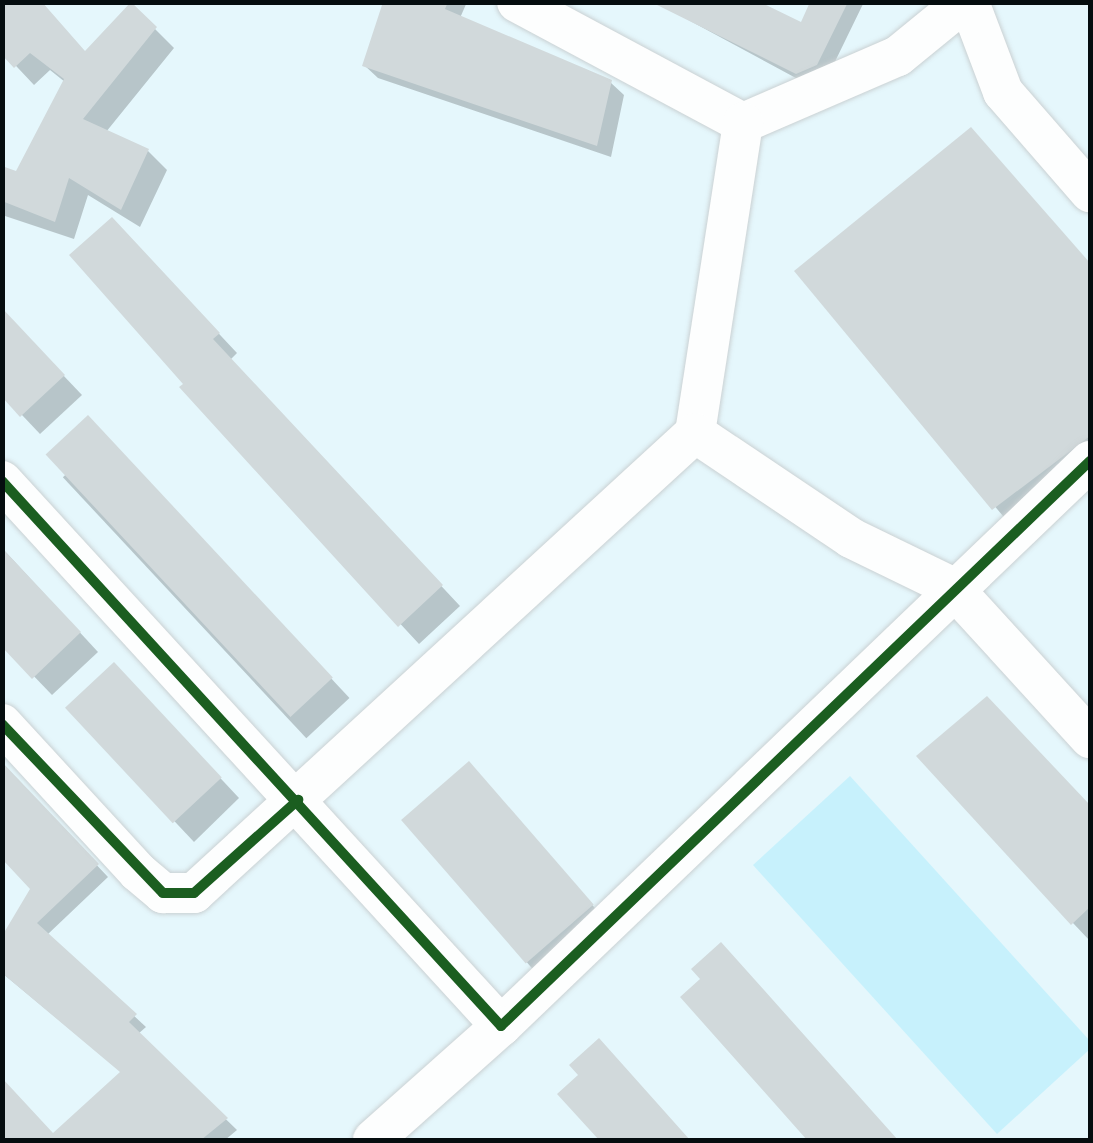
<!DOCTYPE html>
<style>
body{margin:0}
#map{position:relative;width:1093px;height:1143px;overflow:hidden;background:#f4f9fa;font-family:Arial,sans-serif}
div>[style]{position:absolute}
.built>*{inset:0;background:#e5f7fc;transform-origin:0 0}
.green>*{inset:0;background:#c7f1fc}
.shadow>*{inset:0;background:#0003;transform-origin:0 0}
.building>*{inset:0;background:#d1d9db;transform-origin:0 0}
.roads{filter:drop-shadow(0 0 2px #cad1d3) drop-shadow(0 0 2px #cad1d3)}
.minor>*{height:40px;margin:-20px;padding:0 20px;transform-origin:20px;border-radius:20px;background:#fdfefe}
.cycleway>*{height:10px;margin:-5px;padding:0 5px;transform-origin:5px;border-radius:5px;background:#1b5e20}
span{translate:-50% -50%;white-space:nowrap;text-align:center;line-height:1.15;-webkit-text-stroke:8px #fff;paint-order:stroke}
.frame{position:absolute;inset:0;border:5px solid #050d0f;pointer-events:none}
</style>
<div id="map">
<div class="built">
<div style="left:3px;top:3px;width:1087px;height:1137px"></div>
</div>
<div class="green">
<div style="clip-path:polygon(850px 776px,1090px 1041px,1090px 1049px,997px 1134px,753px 865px)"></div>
</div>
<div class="shadow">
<div style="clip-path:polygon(386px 2px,467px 2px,460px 18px,610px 82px,624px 95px,611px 157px,378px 78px,364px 65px)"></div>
<div style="clip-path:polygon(813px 2px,864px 2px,828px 76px,807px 84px,657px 3px,802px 25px)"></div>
<div style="clip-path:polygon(132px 6px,174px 48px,106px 132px,148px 151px,167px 170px,140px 227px,88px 195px,74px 239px,2px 215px,2px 169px,17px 174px,65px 82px,50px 70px,34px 85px,2px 51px,86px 53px)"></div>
<div style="clip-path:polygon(984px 144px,1090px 265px,1090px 459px,1008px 522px,797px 271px)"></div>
<div style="clip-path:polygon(130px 239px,237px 353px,230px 360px,460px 606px,419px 644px,182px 388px,187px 384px)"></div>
<div style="clip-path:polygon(2px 311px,82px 395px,40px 434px,22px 415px)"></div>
<div style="left:106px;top:437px;width:357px;height:59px;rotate:47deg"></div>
<div style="clip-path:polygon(2px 548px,98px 652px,52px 695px,2px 643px)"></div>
<div style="clip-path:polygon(132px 684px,239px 798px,194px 842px,68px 708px)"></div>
<div style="clip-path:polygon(1006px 718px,1090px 807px,1090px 941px,1073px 923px)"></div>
<div style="clip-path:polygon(4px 767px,108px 877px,47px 935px,146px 1027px,138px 1034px,237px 1130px,225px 1140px,120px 1140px,88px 1105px,123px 1073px,2px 973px,33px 888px)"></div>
<div style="left:475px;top:770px;width:188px;height:87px;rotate:49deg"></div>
</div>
<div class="building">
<div style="clip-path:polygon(2px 2px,42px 2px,85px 51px,131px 2px,157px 27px,83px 119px,149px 149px,121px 210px,69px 178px,55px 222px,2px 201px,2px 166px,16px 171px,64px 79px,30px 53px,14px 68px,2px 55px)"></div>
<div style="clip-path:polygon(383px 2px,448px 2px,445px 9px,612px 80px,597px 146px,362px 66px)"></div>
<div style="clip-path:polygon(651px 2px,760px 2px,801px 22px,810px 2px,848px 2px,817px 65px,796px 74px)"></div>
<div style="clip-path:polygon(971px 127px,1090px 263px,1090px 436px,992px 510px,794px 271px)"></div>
<div style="clip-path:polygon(112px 217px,220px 333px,213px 339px,443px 585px,398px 627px,179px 387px,183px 384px,69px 255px)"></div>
<div style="clip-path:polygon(2px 308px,65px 375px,20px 417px,2px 397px)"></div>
<div style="left:88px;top:415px;width:359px;height:58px;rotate:47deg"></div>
<div style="clip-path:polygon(2px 548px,81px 632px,32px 679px,2px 647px)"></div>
<div style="left:114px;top:662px;width:158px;height:67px;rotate:47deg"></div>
<div style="clip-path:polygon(987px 696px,1090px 805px,1090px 907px,1071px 925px,916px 756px)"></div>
<div style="left:469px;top:761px;width:190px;height:90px;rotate:49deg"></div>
<div style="clip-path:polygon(2px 762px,99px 864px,37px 923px,137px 1014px,129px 1022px,228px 1118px,201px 1140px,2px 1140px,2px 1078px,53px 1133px,120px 1072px,2px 973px,2px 936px,30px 889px,2px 859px)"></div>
<div style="clip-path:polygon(721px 942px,898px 1140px,807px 1140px,680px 997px,700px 979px,691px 969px)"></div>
<div style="clip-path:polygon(599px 1038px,690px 1140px,599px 1140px,557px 1094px,578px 1075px,569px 1065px)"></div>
</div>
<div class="roads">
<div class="minor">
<div style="left:517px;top:2px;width:256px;rotate:28.2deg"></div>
<div style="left:969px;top:2px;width:96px;rotate:69.3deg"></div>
<div style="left:1003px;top:92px;width:133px;rotate:49deg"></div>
<div style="left:743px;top:123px;width:169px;rotate:-23.4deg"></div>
<div style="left:898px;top:56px;width:85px;rotate:-39.3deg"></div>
<div style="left:695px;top:433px;width:314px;rotate:-81.2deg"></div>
<div style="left:2px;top:481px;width:739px;rotate:47.52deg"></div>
<div style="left:501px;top:1026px;width:816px;rotate:-43.81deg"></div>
<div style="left:2px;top:724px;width:201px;rotate:47.4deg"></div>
<div style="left:138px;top:872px;width:33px;rotate:40deg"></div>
<div style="left:163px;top:893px;width:31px"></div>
<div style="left:194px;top:893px;width:680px;rotate:-42.56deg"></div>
<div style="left:695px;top:433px;width:188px;rotate:33.9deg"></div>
<div style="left:851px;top:538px;width:112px;rotate:25.9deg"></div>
<div style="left:952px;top:587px;width:205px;rotate:47.6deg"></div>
<div style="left:373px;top:1140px;width:171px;rotate:-41.7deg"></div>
</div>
</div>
<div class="cycleway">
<div style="left:2px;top:481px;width:739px;rotate:47.52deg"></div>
<div style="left:501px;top:1026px;width:816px;rotate:-43.81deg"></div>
<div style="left:2px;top:724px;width:233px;rotate:46.4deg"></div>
<div style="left:163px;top:893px;width:31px"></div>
<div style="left:194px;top:893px;width:140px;rotate:-41.8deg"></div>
</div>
<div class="frame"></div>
</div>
